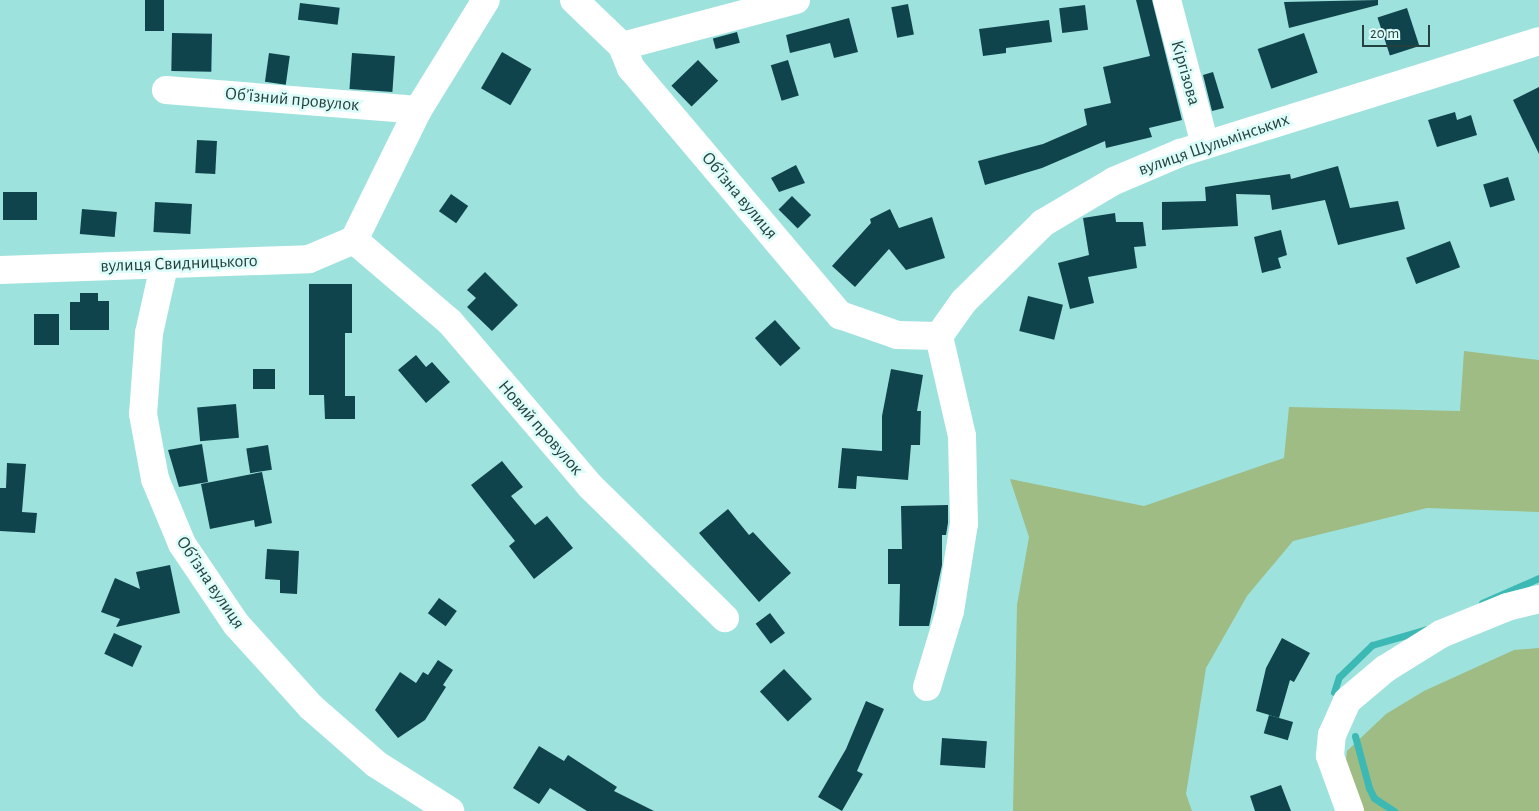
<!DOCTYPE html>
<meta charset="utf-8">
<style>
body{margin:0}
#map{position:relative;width:1539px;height:811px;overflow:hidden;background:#9ee2dd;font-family:"Alegreya Sans",sans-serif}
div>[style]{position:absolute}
.green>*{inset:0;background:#9ebc83}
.stream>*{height:7px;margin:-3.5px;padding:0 3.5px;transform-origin:3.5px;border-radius:3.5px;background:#3cb9b4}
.building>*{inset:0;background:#10444d;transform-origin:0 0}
.minor>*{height:28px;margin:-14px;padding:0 14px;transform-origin:14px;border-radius:14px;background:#fff}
span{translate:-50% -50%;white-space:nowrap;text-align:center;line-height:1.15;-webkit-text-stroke:5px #dbfcf9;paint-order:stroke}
.street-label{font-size:18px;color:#25413f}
.scale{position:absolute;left:1362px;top:25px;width:68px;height:22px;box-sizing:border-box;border:2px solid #25413f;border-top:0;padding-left:6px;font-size:15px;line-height:18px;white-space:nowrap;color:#25413f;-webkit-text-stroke:4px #dbfcf9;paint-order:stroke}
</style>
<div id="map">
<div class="green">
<div style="clip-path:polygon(1464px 351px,1539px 360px,1539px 512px,1427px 508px,1293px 541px,1247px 596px,1206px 668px,1186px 794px,1192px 811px,1013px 811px,1017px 605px,1029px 537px,1010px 479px,1144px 506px,1284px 458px,1289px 407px,1460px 411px)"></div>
<div style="clip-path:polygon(1539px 648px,1539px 811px,1347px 811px,1342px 798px,1347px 751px,1386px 714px,1424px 691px,1514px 650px)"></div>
</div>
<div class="stream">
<div style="left:1482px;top:603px;width:62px;rotate:-23.7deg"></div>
<div style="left:1334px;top:692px;width:16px;rotate:-72deg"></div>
<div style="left:1339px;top:677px;width:46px;rotate:-44.1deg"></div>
<div style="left:1372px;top:645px;width:57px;rotate:-16.2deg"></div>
<div style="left:1355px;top:736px;width:54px;rotate:74.9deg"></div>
<div style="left:1369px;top:788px;width:11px;rotate:63deg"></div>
<div style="left:1374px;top:798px;width:24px;rotate:33deg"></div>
</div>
<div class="building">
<div style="left:145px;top:0;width:19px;height:31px"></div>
<div style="clip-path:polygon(1136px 0,1152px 0,1182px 120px,1149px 128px,1152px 137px,1106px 148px,1105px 141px,1042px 168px,985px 185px,978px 161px,1043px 144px,1087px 125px,1084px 109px,1111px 103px,1103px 67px,1150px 56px)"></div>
<div style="clip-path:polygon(1378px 0,1378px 5px,1289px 28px,1284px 2px)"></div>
<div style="left:300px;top:3px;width:40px;height:17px;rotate:7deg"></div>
<div style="left:908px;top:4px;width:31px;height:17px;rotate:79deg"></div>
<div style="left:1085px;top:5px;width:25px;height:26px;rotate:83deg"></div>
<div style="left:1407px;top:8px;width:40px;height:31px;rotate:72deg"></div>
<div style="clip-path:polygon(849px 18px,858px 52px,834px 58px,830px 43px,790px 53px,786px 35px)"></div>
<div style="clip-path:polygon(1049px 20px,1052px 42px,1006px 48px,1006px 53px,983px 56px,979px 29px)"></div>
<div style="left:737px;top:32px;width:11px;height:25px;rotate:75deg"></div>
<div style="left:172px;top:33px;width:40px;height:38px;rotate:1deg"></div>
<div style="left:1304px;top:33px;width:42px;height:49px;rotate:71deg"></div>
<div style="left:502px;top:52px;width:34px;height:42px;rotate:30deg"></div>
<div style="left:269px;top:53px;width:21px;height:29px;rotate:8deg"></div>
<div style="left:352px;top:53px;width:43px;height:36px;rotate:4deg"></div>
<div style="left:698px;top:60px;width:29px;height:37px;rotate:46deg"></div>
<div style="left:788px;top:60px;width:37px;height:18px;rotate:73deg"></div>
<div style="clip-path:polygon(1213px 72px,1224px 108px,1212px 111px,1203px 75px)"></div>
<div style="clip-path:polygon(1539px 87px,1539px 154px,1513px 100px)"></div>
<div style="clip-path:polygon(1455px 112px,1457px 120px,1471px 115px,1477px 135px,1437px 147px,1428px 120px)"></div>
<div style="left:197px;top:140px;width:20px;height:33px;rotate:3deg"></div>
<div style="clip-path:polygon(796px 165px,805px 183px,779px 192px,771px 178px)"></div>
<div style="clip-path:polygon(1338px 166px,1350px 208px,1398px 201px,1405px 229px,1338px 245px,1325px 200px,1272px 210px,1270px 195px,1236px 194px,1238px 226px,1162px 230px,1162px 202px,1206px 201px,1205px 187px,1290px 174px,1291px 179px)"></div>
<div style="left:1508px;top:177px;width:24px;height:26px;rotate:73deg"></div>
<div style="left:3px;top:192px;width:34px;height:28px"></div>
<div style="left:451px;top:194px;width:21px;height:21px;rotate:35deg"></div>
<div style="left:792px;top:196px;width:27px;height:19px;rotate:45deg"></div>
<div style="left:155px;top:202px;width:37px;height:30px;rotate:3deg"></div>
<div style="left:82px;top:209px;width:35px;height:25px;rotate:5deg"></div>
<div style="clip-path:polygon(890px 209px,899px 228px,932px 217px,945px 258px,906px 270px,889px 249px,855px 287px,832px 266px,871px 223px,870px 219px)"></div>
<div style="clip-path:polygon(1115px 213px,1116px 222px,1143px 222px,1146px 246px,1134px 247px,1137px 268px,1088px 277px,1094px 303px,1070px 309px,1058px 263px,1089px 255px,1083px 218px)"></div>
<div style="clip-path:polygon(1281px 230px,1287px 255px,1278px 258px,1281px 268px,1262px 273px,1254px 237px)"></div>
<div style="left:1450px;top:241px;width:28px;height:47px;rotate:69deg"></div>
<div style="clip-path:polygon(485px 272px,518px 305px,492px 331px,467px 307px,476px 298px,467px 290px)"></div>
<div style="clip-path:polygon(309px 284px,352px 284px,352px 333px,345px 333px,345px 396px,355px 396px,355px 419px,325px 419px,324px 395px,309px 395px)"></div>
<div style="clip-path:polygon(80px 293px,98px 293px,98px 301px,109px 301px,109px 330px,70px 330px,70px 302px,80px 302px)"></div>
<div style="left:1028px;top:296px;width:36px;height:36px;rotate:14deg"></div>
<div style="left:34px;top:314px;width:25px;height:31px"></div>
<div style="left:775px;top:320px;width:38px;height:27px;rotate:48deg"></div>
<div style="clip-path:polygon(416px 355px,426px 367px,432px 362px,450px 382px,426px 403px,398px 370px)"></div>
<div style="left:275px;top:369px;width:20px;height:22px;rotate:90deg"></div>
<div style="clip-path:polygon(891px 369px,923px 375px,917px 411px,921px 411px,920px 445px,911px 445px,908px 480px,857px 476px,856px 489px,838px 488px,842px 448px,882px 451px,882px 416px)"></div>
<div style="left:236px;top:404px;width:34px;height:39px;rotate:85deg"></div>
<div style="clip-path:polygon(202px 444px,208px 482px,179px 487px,168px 450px)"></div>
<div style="left:268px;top:445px;width:25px;height:22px;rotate:81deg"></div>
<div style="clip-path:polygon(502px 461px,523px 487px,511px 496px,535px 525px,547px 516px,573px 548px,534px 579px,509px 546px,515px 541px,471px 485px)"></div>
<div style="clip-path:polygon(7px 463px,26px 464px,22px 512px,37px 513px,35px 533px,0 531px,0 488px,6px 488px)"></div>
<div style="clip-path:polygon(262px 472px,272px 523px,255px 527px,254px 520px,210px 529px,201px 484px)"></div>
<div style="clip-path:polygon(948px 505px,948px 523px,946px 535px,942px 535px,942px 565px,929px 626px,899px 626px,900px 584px,888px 584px,888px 549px,902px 549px,901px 506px)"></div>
<div style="clip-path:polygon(728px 509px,749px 535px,753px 532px,791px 573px,759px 602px,699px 533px)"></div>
<div style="clip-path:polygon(267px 549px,299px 551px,297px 594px,280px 593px,280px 580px,265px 579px)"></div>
<div style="clip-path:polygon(170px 565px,180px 613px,116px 627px,120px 619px,101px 612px,115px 578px,140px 589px,136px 572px)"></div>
<div style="left:439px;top:598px;width:22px;height:19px;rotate:36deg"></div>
<div style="left:770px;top:613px;width:25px;height:18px;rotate:53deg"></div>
<div style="left:114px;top:633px;width:31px;height:23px;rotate:25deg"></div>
<div style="clip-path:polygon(1282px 638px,1310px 653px,1294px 682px,1290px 680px,1279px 718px,1256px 711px,1266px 668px)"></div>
<div style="clip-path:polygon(438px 660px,453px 670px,443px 685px,446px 687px,425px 720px,398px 738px,375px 710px,400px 672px,416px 683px,423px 672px,428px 675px)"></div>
<div style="left:784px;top:669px;width:41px;height:33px;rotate:47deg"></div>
<div style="clip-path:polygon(866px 701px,884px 709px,857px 771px,863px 774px,842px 811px,818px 797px,846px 749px)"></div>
<div style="left:1269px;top:715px;width:25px;height:19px;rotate:16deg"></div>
<div style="left:942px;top:738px;width:45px;height:27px;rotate:4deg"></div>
<div style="clip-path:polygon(539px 746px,564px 761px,568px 755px,617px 787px,614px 791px,654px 811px,587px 811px,550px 788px,539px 804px,513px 788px)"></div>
<div style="clip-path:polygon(1281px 785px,1291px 811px,1255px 811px,1250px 796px)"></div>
</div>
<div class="minor">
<div style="left:574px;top:0;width:66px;rotate:43.8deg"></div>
<div style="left:622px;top:46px;width:24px;rotate:68deg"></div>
<div style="left:631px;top:68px;width:324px;rotate:49.8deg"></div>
<div style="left:840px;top:315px;width:60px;rotate:19.3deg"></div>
<div style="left:897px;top:335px;width:42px;rotate:1.4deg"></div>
<div style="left:1167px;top:0;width:150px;rotate:75.3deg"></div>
<div style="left:622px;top:46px;width:180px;rotate:-14.8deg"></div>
<div style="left:166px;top:90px;width:253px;rotate:4.5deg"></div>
<div style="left:354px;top:240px;width:126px;rotate:40.5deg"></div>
<div style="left:450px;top:322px;width:216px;rotate:49.5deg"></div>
<div style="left:590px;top:486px;width:189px;rotate:44.4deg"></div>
<div style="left:354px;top:240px;width:145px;rotate:-63.8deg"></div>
<div style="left:418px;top:110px;width:129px;rotate:-58.3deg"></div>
<div style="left:164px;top:266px;width:69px;rotate:102.6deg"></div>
<div style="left:149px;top:333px;width:81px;rotate:94.2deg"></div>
<div style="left:143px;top:414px;width:66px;rotate:79.5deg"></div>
<div style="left:155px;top:479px;width:70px;rotate:67.4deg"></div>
<div style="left:182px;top:544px;width:97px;rotate:56deg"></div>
<div style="left:236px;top:624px;width:112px;rotate:47.9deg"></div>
<div style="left:311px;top:707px;width:86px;rotate:41.2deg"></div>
<div style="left:376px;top:764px;width:88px;rotate:32.4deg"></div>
<div style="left:0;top:270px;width:309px;rotate:-2deg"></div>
<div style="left:309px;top:259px;width:49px;rotate:-22.9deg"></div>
<div style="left:927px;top:687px;width:79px;rotate:-73.2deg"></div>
<div style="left:950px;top:611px;width:88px;rotate:-80.9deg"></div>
<div style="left:964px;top:524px;width:88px;rotate:-91.3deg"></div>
<div style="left:962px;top:436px;width:103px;rotate:-103deg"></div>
<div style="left:939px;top:336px;width:43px;rotate:-54.5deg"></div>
<div style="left:964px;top:301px;width:111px;rotate:-44.6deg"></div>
<div style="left:1043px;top:223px;width:82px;rotate:-30.6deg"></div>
<div style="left:1114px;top:181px;width:72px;rotate:-23deg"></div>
<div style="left:1180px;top:153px;width:376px;rotate:-17.3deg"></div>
<div style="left:1350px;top:811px;width:59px;rotate:-110deg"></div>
<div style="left:1330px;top:756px;width:21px;rotate:-85deg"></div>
<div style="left:1332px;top:735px;width:37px;rotate:-66deg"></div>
<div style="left:1347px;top:701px;width:50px;rotate:-40.1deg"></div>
<div style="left:1385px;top:669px;width:66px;rotate:-32deg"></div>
<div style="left:1441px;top:634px;width:71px;rotate:-22.2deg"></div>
<div style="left:1507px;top:607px;width:33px;rotate:-14deg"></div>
</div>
<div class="street-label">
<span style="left:1185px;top:73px;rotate:74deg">Кіргізова</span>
<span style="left:292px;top:100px;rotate:5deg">Обʼїзний провулок</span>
<span style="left:1214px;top:145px;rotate:-19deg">вулиця Шульмінських</span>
<span style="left:739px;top:196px;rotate:50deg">Обʼїзна вулиця</span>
<span style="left:179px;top:264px;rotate:-2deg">вулиця Свидницького</span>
<span style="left:540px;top:428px;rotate:49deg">Новий провулок</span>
<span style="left:210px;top:583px;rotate:56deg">Обʼїзна вулиця</span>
</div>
<div class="scale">20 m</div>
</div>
